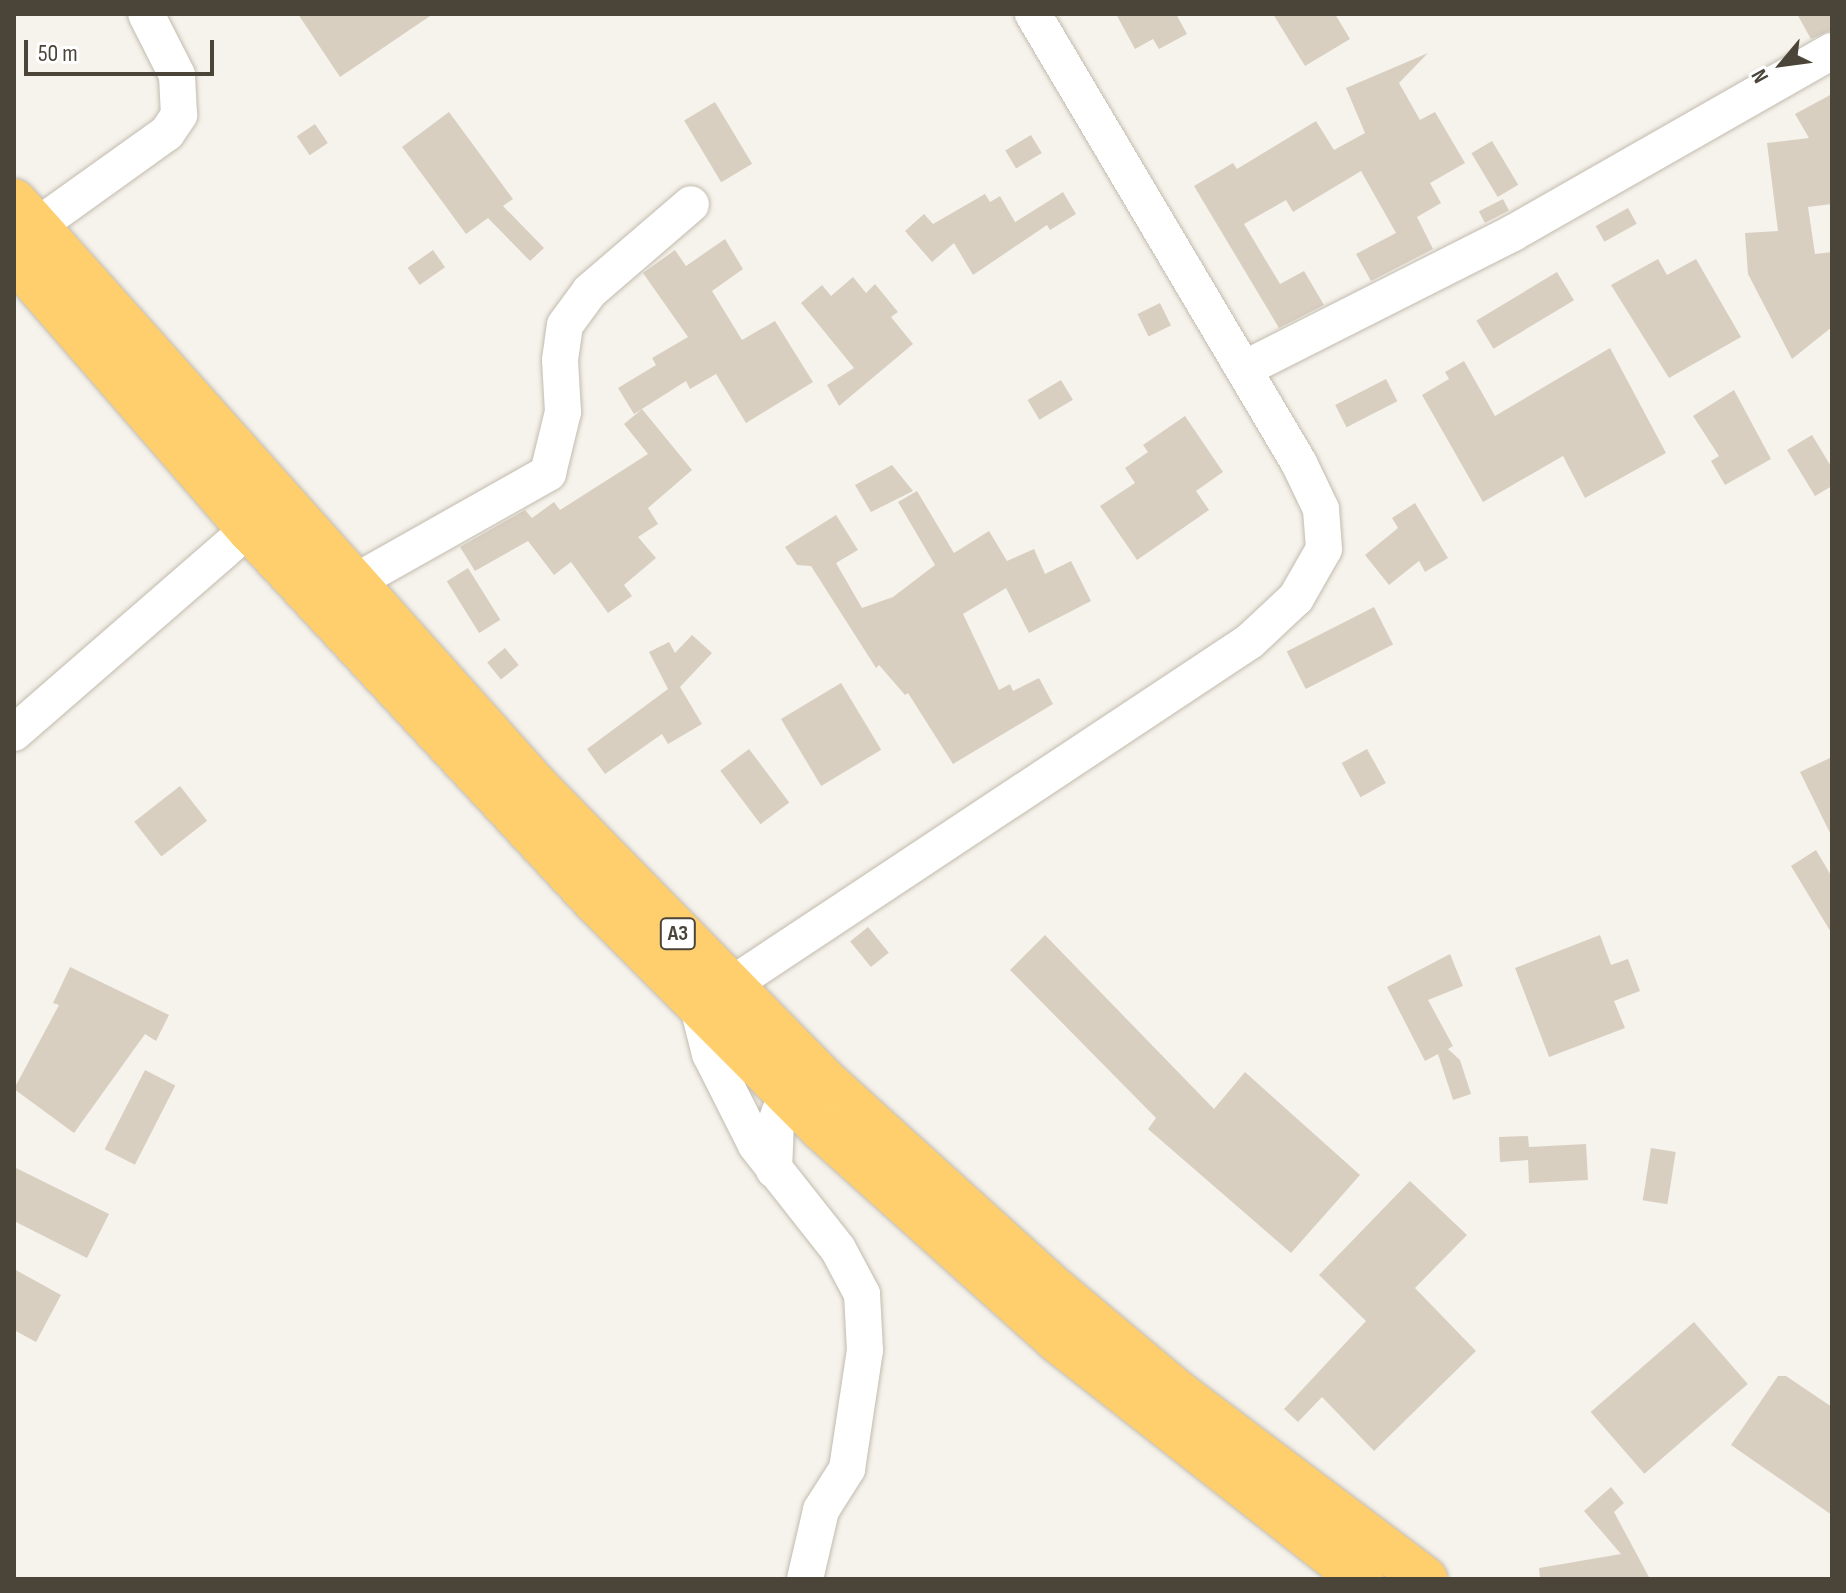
<!DOCTYPE html>
<style>
body{margin:0}
#map{position:relative;width:1846px;height:1593px;overflow:hidden;background:#f6f3ec;font-family:"Sofia Sans Condensed",sans-serif}
div>[style]{position:absolute}
.building>*{inset:0;background:#d8cfc1;transform-origin:0 0}
.roads{filter:drop-shadow(0 0 2px #c2bbae) drop-shadow(0 0 2px #c2bbae)}
.minor>*{height:36px;margin:-18px;padding:0 18px;transform-origin:18px;border-radius:18px;background:#fff}
.highway>*{height:44px;margin:-22px;padding:0 22px;transform-origin:22px;border-radius:22px;background:#ffcf6e}
span{translate:-50% -50%;white-space:nowrap;text-align:center;line-height:1.15;-webkit-text-stroke:7px #fff;paint-order:stroke}
.shield-label span{padding:2px 6px;background:#fff;border:2px solid;border-radius:6px;-webkit-text-stroke-width:0}
.shield-label{font-size:22px;color:#4b4439;font-weight:700}
.frame{position:absolute;inset:0;border:16px solid #4b4439;pointer-events:none}
.north{position:absolute;left:1742px;top:24px;width:80px;height:80px;-webkit-text-stroke:6px #fff;paint-order:stroke;rotate:241deg;font-size:22px;font-weight:700;line-height:32px;text-align:center;color:#4b4439}
.north::after{content:'';display:block;margin:auto;width:28px;height:36px;background:#4b4439;clip-path:polygon(50% 0,100% 100%,50% 72%,0 100%)}
.scale{position:absolute;left:24px;top:40px;width:190px;height:36px;box-sizing:border-box;border:4px solid #4b4439;border-top:0;padding-left:10px;font-size:24px;line-height:28px;white-space:nowrap;color:#4b4439;-webkit-text-stroke:6px #fff;paint-order:stroke}
</style>
<div id="map">
<div class="building">
<div style="clip-path:polygon(298px 14px,433px 14px,340px 77px)"></div>
<div style="clip-path:polygon(1116px 14px,1176px 14px,1187px 34px,1159px 49px,1153px 39px,1135px 49px)"></div>
<div style="clip-path:polygon(1273px 14px,1335px 14px,1350px 39px,1305px 66px)"></div>
<div style="clip-path:polygon(1797px 14px,1832px 14px,1832px 30px,1811px 39px)"></div>
<div style="clip-path:polygon(1428px 53px,1399px 83px,1420px 120px,1435px 112px,1465px 163px,1430px 183px,1441px 203px,1417px 217px,1433px 249px,1371px 281px,1356px 254px,1396px 233px,1361px 171px,1293px 212px,1286px 200px,1244px 224px,1280px 284px,1304px 271px,1324px 305px,1279px 328px,1194px 186px,1233px 163px,1237px 169px,1316px 121px,1334px 150px,1365px 133px,1346px 88px)"></div>
<div style="clip-path:polygon(1832px 94px,1832px 204px,1808px 207px,1815px 254px,1832px 252px,1832px 327px,1792px 359px,1748px 274px,1745px 233px,1778px 231px,1767px 143px,1809px 138px,1795px 114px)"></div>
<div style="left:715px;top:102px;width:72px;height:36px;rotate:59deg"></div>
<div style="clip-path:polygon(449px 112px,513px 199px,503px 206px,544px 248px,530px 261px,488px 218px,466px 234px,402px 147px)"></div>
<div style="left:315px;top:124px;width:23px;height:22px;rotate:56deg"></div>
<div style="left:1031px;top:135px;width:21px;height:30px;rotate:59deg"></div>
<div style="left:1492px;top:141px;width:51px;height:24px;rotate:59deg"></div>
<div style="clip-path:polygon(1063px 192px,1076px 214px,1050px 230px,1047px 225px,973px 275px,954px 243px,932px 262px,905px 231px,924px 214px,933px 224px,985px 194px,990px 202px,1000px 196px,1015px 222px)"></div>
<div style="left:1503px;top:199px;width:13px;height:27px;rotate:63deg"></div>
<div style="left:1628px;top:208px;width:18px;height:37px;rotate:61deg"></div>
<div style="clip-path:polygon(725px 239px,743px 269px,712px 291px,742px 340px,775px 321px,813px 382px,746px 423px,716px 374px,690px 389px,686px 381px,634px 414px,618px 388px,656px 365px,652px 358px,688px 337px,643px 273px,675px 250px,686px 266px)"></div>
<div style="left:433px;top:250px;width:21px;height:31px;rotate:55deg"></div>
<div style="clip-path:polygon(1658px 259px,1667px 275px,1696px 259px,1741px 337px,1669px 378px,1611px 285px)"></div>
<div style="left:1557px;top:272px;width:33px;height:94px;rotate:59deg"></div>
<div style="clip-path:polygon(853px 277px,866px 293px,875px 284px,898px 312px,891px 317px,913px 344px,839px 406px,827px 385px,854px 368px,801px 303px,822px 285px,831px 296px)"></div>
<div style="left:1160px;top:303px;width:25px;height:25px;rotate:64deg"></div>
<div style="clip-path:polygon(1610px 348px,1666px 453px,1585px 498px,1563px 456px,1483px 502px,1422px 395px,1449px 379px,1445px 372px,1464px 361px,1495px 416px)"></div>
<div style="left:1386px;top:379px;width:25px;height:57px;rotate:63deg"></div>
<div style="left:1061px;top:380px;width:23px;height:39px;rotate:59deg"></div>
<div style="clip-path:polygon(1734px 390px,1771px 459px,1725px 485px,1711px 461px,1719px 456px,1693px 416px)"></div>
<div style="clip-path:polygon(642px 409px,692px 470px,648px 508px,658px 524px,638px 537px,656px 558px,624px 585px,632px 596px,608px 613px,571px 562px,554px 575px,528px 541px,475px 571px,460px 547px,525px 510px,532px 518px,554px 502px,560px 510px,648px 454px,624px 424px)"></div>
<div style="clip-path:polygon(1185px 416px,1223px 472px,1196px 491px,1209px 510px,1137px 560px,1100px 506px,1135px 483px,1125px 468px,1148px 452px,1143px 445px)"></div>
<div style="clip-path:polygon(1812px 435px,1832px 468px,1832px 486px,1815px 496px,1787px 450px)"></div>
<div style="clip-path:polygon(892px 465px,913px 491px,871px 512px,855px 485px)"></div>
<div style="clip-path:polygon(917px 491px,954px 553px,989px 531px,1007px 561px,1034px 549px,1045px 574px,1071px 561px,1091px 601px,1029px 633px,1006px 588px,963px 614px,999px 690px,1010px 684px,1013px 691px,1039px 678px,1053px 704px,953px 764px,908px 693px,905px 695px,879px 665px,876px 668px,811px 566px,797px 565px,785px 547px,836px 515px,858px 550px,836px 563px,862px 608px,893px 597px,935px 565px,898px 502px)"></div>
<div style="clip-path:polygon(1415px 503px,1448px 558px,1425px 572px,1419px 561px,1389px 585px,1365px 555px,1398px 528px,1392px 518px)"></div>
<div style="left:468px;top:568px;width:61px;height:25px;rotate:58deg"></div>
<div style="left:1374px;top:607px;width:42px;height:98px;rotate:63deg"></div>
<div style="clip-path:polygon(692px 635px,712px 653px,680px 687px,702px 724px,668px 744px,662px 734px,605px 774px,587px 749px,668px 689px,649px 652px,669px 642px,675px 653px)"></div>
<div style="left:505px;top:648px;width:22px;height:23px;rotate:51deg"></div>
<div style="left:841px;top:683px;width:78px;height:70px;rotate:59deg"></div>
<div style="left:749px;top:749px;width:67px;height:36px;rotate:53deg"></div>
<div style="left:1367px;top:749px;width:39px;height:29px;rotate:61deg"></div>
<div style="clip-path:polygon(1832px 757px,1832px 837px,1800px 772px)"></div>
<div style="left:180px;top:786px;width:44px;height:58px;rotate:52deg"></div>
<div style="clip-path:polygon(1816px 850px,1832px 877px,1832px 934px,1791px 866px)"></div>
<div style="left:868px;top:927px;width:33px;height:23px;rotate:51deg"></div>
<div style="clip-path:polygon(1045px 935px,1214px 1109px,1245px 1072px,1360px 1175px,1291px 1253px,1148px 1129px,1156px 1118px,1010px 970px)"></div>
<div style="clip-path:polygon(1600px 935px,1611px 965px,1628px 959px,1640px 991px,1614px 1001px,1625px 1028px,1549px 1057px,1515px 968px)"></div>
<div style="clip-path:polygon(1450px 954px,1463px 986px,1428px 1000px,1453px 1046px,1448px 1049px,1460px 1060px,1471px 1094px,1453px 1100px,1438px 1054px,1425px 1061px,1387px 987px)"></div>
<div style="clip-path:polygon(70px 967px,169px 1015px,156px 1041px,145px 1034px,74px 1133px,14px 1089px,59px 1005px,53px 1003px)"></div>
<div style="left:145px;top:1070px;width:34px;height:89px;rotate:27deg"></div>
<div style="clip-path:polygon(1528px 1136px,1529px 1147px,1586px 1144px,1588px 1180px,1529px 1183px,1528px 1160px,1500px 1162px,1499px 1137px)"></div>
<div style="left:1651px;top:1148px;width:25px;height:53px;rotate:9deg"></div>
<div style="clip-path:polygon(14px 1167px,109px 1214px,87px 1258px,14px 1221px)"></div>
<div style="clip-path:polygon(1410px 1181px,1467px 1235px,1415px 1288px,1476px 1351px,1374px 1451px,1322px 1397px,1298px 1422px,1284px 1409px,1366px 1321px,1319px 1275px)"></div>
<div style="clip-path:polygon(14px 1269px,61px 1295px,36px 1342px,14px 1330px)"></div>
<div style="left:1694px;top:1322px;width:82px;height:137px;rotate:49deg"></div>
<div style="clip-path:polygon(1778px 1376px,1786px 1376px,1832px 1407px,1832px 1515px,1731px 1445px)"></div>
<div style="clip-path:polygon(1611px 1487px,1624px 1503px,1614px 1512px,1650px 1579px,1540px 1579px,1539px 1568px,1621px 1554px,1584px 1511px)"></div>
</div>
<div class="roads">
<div class="minor">
<div style="left:37px;top:226px;width:160px;rotate:-35.6deg"></div>
<div style="left:167px;top:133px;width:22px;rotate:-56deg"></div>
<div style="left:179px;top:115px;width:40px;rotate:-92.9deg"></div>
<div style="left:177px;top:75px;width:68px;rotate:-116.9deg"></div>
<div style="left:1244px;top:369px;width:301px;rotate:-26.8deg"></div>
<div style="left:1513px;top:233px;width:367px;rotate:-29.7deg"></div>
<div style="left:353px;top:583px;width:224px;rotate:-29.4deg"></div>
<div style="left:548px;top:473px;width:63px;rotate:-76.2deg"></div>
<div style="left:563px;top:412px;width:52px;rotate:-93.3deg"></div>
<div style="left:560px;top:360px;width:35px;rotate:-82deg"></div>
<div style="left:565px;top:325px;width:42px;rotate:-53.7deg"></div>
<div style="left:590px;top:291px;width:133px;rotate:-40.7deg"></div>
<div style="left:14px;top:733px;width:311px;rotate:-41deg"></div>
<div style="left:249px;top:529px;width:27px;rotate:-31deg"></div>
<div style="left:774px;top:1170px;width:48px;rotate:-87.6deg"></div>
<div style="left:776px;top:1122px;width:30px;rotate:-70deg"></div>
<div style="left:805px;top:1579px;width:71px;rotate:-76.9deg"></div>
<div style="left:821px;top:1510px;width:49px;rotate:-57.6deg"></div>
<div style="left:847px;top:1469px;width:120px;rotate:-81.4deg"></div>
<div style="left:865px;top:1350px;width:56px;rotate:-93.1deg"></div>
<div style="left:862px;top:1294px;width:51px;rotate:-118.1deg"></div>
<div style="left:838px;top:1249px;width:132px;rotate:-128.3deg"></div>
<div style="left:756px;top:1145px;width:102px;rotate:-116.8deg"></div>
<div style="left:710px;top:1054px;width:49px;rotate:-104.3deg"></div>
<div style="left:698px;top:1007px;width:662px;rotate:-33.55deg"></div>
<div style="left:1250px;top:641px;width:63px;rotate:-43.1deg"></div>
<div style="left:1296px;top:598px;width:56px;rotate:-60.3deg"></div>
<div style="left:1324px;top:549px;width:40px;rotate:-94.3deg"></div>
<div style="left:1321px;top:509px;width:51px;rotate:-115.6deg"></div>
<div style="left:1299px;top:463px;width:522px;rotate:-120.64deg"></div>
</div>
<div class="highway">
<div style="left:14px;top:201px;width:788px;rotate:48.24deg"></div>
<div style="left:539px;top:789px;width:409px;rotate:45.6deg"></div>
<div style="left:825px;top:1081px;width:314px;rotate:42.2deg"></div>
<div style="left:1058px;top:1292px;width:155px;rotate:40deg"></div>
<div style="left:1177px;top:1392px;width:311px;rotate:37deg"></div>
<div style="left:14px;top:258px;width:359px;rotate:49.1deg"></div>
<div style="left:249px;top:529px;width:507px;rotate:47.08deg"></div>
<div style="left:594px;top:900px;width:322px;rotate:45.1deg"></div>
<div style="left:821px;top:1128px;width:317px;rotate:41.9deg"></div>
<div style="left:1057px;top:1340px;width:387px;rotate:38.1deg"></div>
</div>
</div>
<div class="shield-label">
<span style="left:678px;top:934px">A3</span>
</div>
<div class="frame"></div>
<div class="north">N</div>
<div class="scale">50 m</div>
</div>
